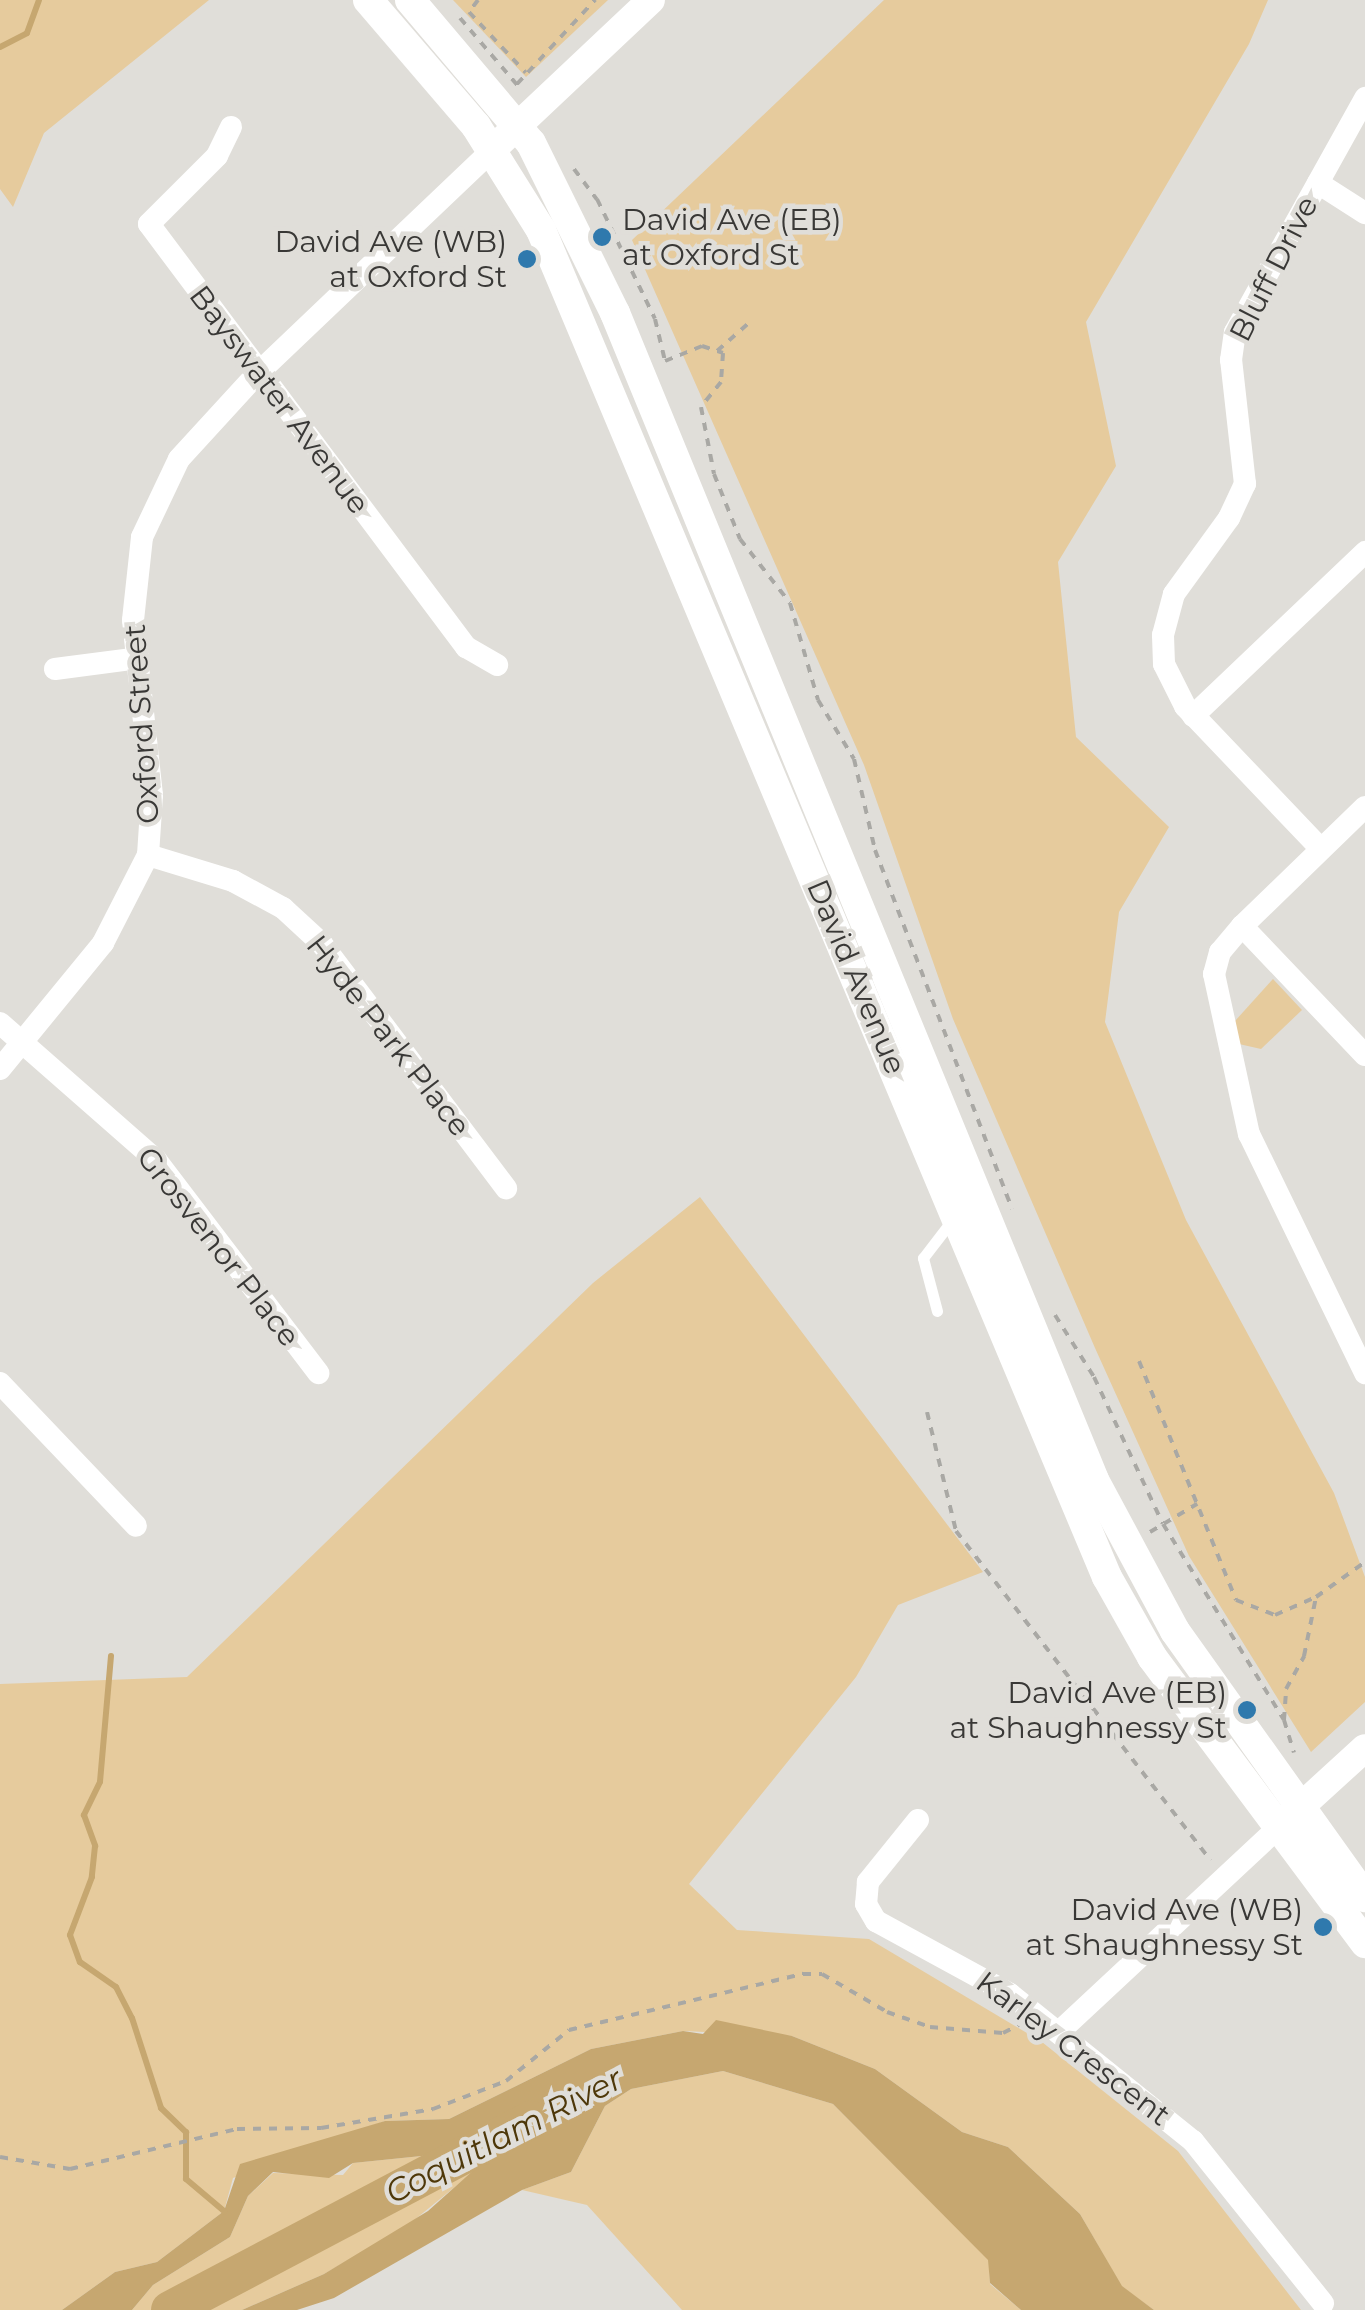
<!DOCTYPE html>
<style>
body{margin:0}
#map{position:relative;width:1365px;height:2310px;overflow:hidden;background:#e0ded9;font-family:Montserrat,sans-serif}
div>[style]{position:absolute}
.green>*{inset:0;background:#e6cb9d}
.water>*{inset:0;background:#c6a770}
.stream>*{height:6px;margin:-3px;padding:0 3px;transform-origin:3px;border-radius:3px;background:#c6a770}
.river>*{height:38px;margin:-19px;padding:0 19px;transform-origin:19px;border-radius:19px;background:#c6a770}
.path>*{height:4px;margin-top:-2px;transform-origin:0;background:repeating-linear-gradient(90deg,#a9a8a4 0 8px,transparent 0 16px)}
.service>*{height:11px;margin:-5.5px;padding:0 5.5px;transform-origin:5.5px;border-radius:5.5px;background:#fff}
.minor>*{height:22px;margin:-11px;padding:0 11px;transform-origin:11px;border-radius:11px;background:#fff}
.tertiary>*{height:28px;margin:-14px;padding:0 14px;transform-origin:14px;border-radius:14px;background:#fff}
.secondary>*{height:30px;margin:-15px;padding:0 15px;transform-origin:15px;border-radius:15px;background:#fff}
.dots>*{width:28px;height:28px;translate:-50% -50%;box-sizing:border-box;border:5px solid #e0ded9;border-radius:50%}
span{translate:-50% -50%;white-space:nowrap;text-align:center;line-height:1.15;-webkit-text-stroke:9px #e0ded9;paint-order:stroke}
.poi-label{font-size:30px;color:#393836}
.left{translate:0 -50%;text-align:left}
.right{translate:-100% -50%;text-align:right}
.street-label{font-size:30px;color:#393836}
.water-label{font-size:32px;color:#4e380a;font-style:italic}
</style>
<div id="map">
<div class="green">
<div style="clip-path:polygon(0 0,209px 0,44px 133px,13px 207px,0 189px)"></div>
<div style="clip-path:polygon(453px 0,608px 0,526px 77px)"></div>
<div style="clip-path:polygon(884px 0,1268px 0,1249px 44px,1086px 322px,1116px 466px,1058px 562px,1076px 737px,1169px 827px,1119px 912px,1105px 1022px,1186px 1220px,1334px 1493px,1365px 1577px,1365px 1702px,1311px 1752px,1189px 1556px,1095px 1348px,953px 1019px,864px 765px,632px 240px)"></div>
<div style="clip-path:polygon(1273px 979px,1302px 1010px,1261px 1049px,1239px 1044px,1235px 1021px)"></div>
<div style="clip-path:polygon(700px 1197px,983px 1572px,898px 1605px,856px 1677px,689px 1884px,737px 1930px,869px 1939px,1042px 2042px,1178px 2151px,1301px 2310px,1154px 2310px,1122px 2287px,1080px 2214px,1008px 2147px,962px 2132px,875px 2069px,792px 2036px,683px 2031px,591px 2049px,449px 2119px,385px 2121px,233px 2178px,224px 2211px,157px 2262px,115px 2272px,62px 2310px,0 2310px,0 1684px,187px 1677px,593px 1283px)"></div>
<div style="clip-path:polygon(723px 2071px,833px 2104px,989px 2260px,990px 2284px,1021px 2310px,682px 2310px,587px 2205px,522px 2190px,571px 2172px,605px 2106px,631px 2089px)"></div>
<div style="clip-path:polygon(477px 2136px,487px 2151px,478px 2168px,407px 2226px,324px 2274px,242px 2310px,132px 2310px,153px 2285px,230px 2237px,248px 2196px,273px 2173px,343px 2175px,353px 2163px,441px 2154px)"></div>
</div>
<div class="water">
<div style="clip-path:polygon(716px 2020px,792px 2036px,875px 2069px,962px 2132px,1008px 2147px,1080px 2214px,1122px 2286px,1154px 2310px,1021px 2310px,990px 2283px,988px 2260px,833px 2104px,723px 2071px,631px 2089px,605px 2106px,571px 2172px,522px 2190px,334px 2298px,297px 2310px,242px 2310px,324px 2274px,428px 2211px,485px 2160px,480px 2136px,441px 2154px,353px 2163px,329px 2178px,273px 2172px,248px 2196px,230px 2237px,153px 2285px,132px 2310px,62px 2310px,115px 2272px,157px 2262px,224px 2211px,240px 2164px,385px 2121px,449px 2119px,591px 2049px,683px 2031px,703px 2034px)"></div>
</div>
<div class="stream">
<div style="left:0;top:47px;width:30px;rotate:-27deg"></div>
<div style="left:27px;top:33px;width:35px;rotate:-70deg"></div>
<div style="left:111px;top:1656px;width:126px;rotate:95deg"></div>
<div style="left:100px;top:1782px;width:37px;rotate:116deg"></div>
<div style="left:84px;top:1815px;width:33px;rotate:70deg"></div>
<div style="left:95px;top:1846px;width:31px;rotate:96deg"></div>
<div style="left:92px;top:1877px;width:62px;rotate:110.8deg"></div>
<div style="left:70px;top:1935px;width:29px;rotate:70deg"></div>
<div style="left:80px;top:1962px;width:44px;rotate:34.8deg"></div>
<div style="left:116px;top:1987px;width:35px;rotate:63deg"></div>
<div style="left:132px;top:2018px;width:95px;rotate:72.1deg"></div>
<div style="left:161px;top:2108px;width:35px;rotate:44deg"></div>
<div style="left:186px;top:2132px;width:47px;rotate:90deg"></div>
<div style="left:186px;top:2179px;width:50px;rotate:40.1deg"></div>
</div>
<div class="river">
<div style="left:170px;top:2310px;width:408px;rotate:-27.8deg"></div>
</div>
<div class="path">
<div style="left:478px;top:0;width:15px;rotate:127deg"></div>
<div style="left:469px;top:12px;width:83px;rotate:46.9deg"></div>
<div style="left:460px;top:18px;width:91px;rotate:49.5deg"></div>
<div style="left:517px;top:84px;width:115px;rotate:-47.1deg"></div>
<div style="left:574px;top:169px;width:38px;rotate:53deg"></div>
<div style="left:597px;top:199px;width:133px;rotate:64.2deg"></div>
<div style="left:655px;top:319px;width:43px;rotate:76.6deg"></div>
<div style="left:665px;top:361px;width:40px;rotate:-22deg"></div>
<div style="left:702px;top:346px;width:22px;rotate:18deg"></div>
<div style="left:723px;top:353px;width:29px;rotate:94deg"></div>
<div style="left:721px;top:382px;width:32px;rotate:129deg"></div>
<div style="left:701px;top:407px;width:68px;rotate:79deg"></div>
<div style="left:714px;top:474px;width:70px;rotate:68.2deg"></div>
<div style="left:740px;top:539px;width:81px;rotate:52deg"></div>
<div style="left:790px;top:603px;width:101px;rotate:73.9deg"></div>
<div style="left:818px;top:700px;width:69px;rotate:58.6deg"></div>
<div style="left:854px;top:759px;width:93px;rotate:77deg"></div>
<div style="left:875px;top:850px;width:384px;rotate:69.1deg"></div>
<div style="left:717px;top:351px;width:45px;rotate:-41.4deg"></div>
<div style="left:1055px;top:1315px;width:73px;rotate:57.8deg"></div>
<div style="left:1094px;top:1377px;width:162px;rotate:64.9deg"></div>
<div style="left:1163px;top:1524px;width:230px;rotate:58.3deg"></div>
<div style="left:1284px;top:1720px;width:34px;rotate:73deg"></div>
<div style="left:1139px;top:1361px;width:258px;rotate:67.9deg"></div>
<div style="left:1236px;top:1600px;width:42px;rotate:21deg"></div>
<div style="left:1275px;top:1615px;width:45px;rotate:-23.7deg"></div>
<div style="left:927px;top:1412px;width:122px;rotate:76.3deg"></div>
<div style="left:956px;top:1531px;width:416px;rotate:52.3deg"></div>
<div style="left:1150px;top:1532px;width:55px;rotate:-30.8deg"></div>
<div style="left:1284px;top:1720px;width:31px;rotate:-86deg"></div>
<div style="left:1286px;top:1689px;width:38px;rotate:-61deg"></div>
<div style="left:1304px;top:1656px;width:60px;rotate:-78.5deg"></div>
<div style="left:1316px;top:1597px;width:60px;rotate:-35.5deg"></div>
<div style="left:0;top:2157px;width:71px;rotate:9.7deg"></div>
<div style="left:70px;top:2169px;width:172px;rotate:-13.5deg"></div>
<div style="left:237px;top:2129px;width:84px;rotate:-0.7deg"></div>
<div style="left:321px;top:2128px;width:114px;rotate:-9.6deg"></div>
<div style="left:433px;top:2109px;width:78px;rotate:-21deg"></div>
<div style="left:506px;top:2081px;width:81px;rotate:-39deg"></div>
<div style="left:569px;top:2030px;width:241px;rotate:-13.5deg"></div>
<div style="left:803px;top:1974px;width:19px"></div>
<div style="left:822px;top:1974px;width:75px;rotate:30.3deg"></div>
<div style="left:887px;top:2012px;width:46px;rotate:19.2deg"></div>
<div style="left:930px;top:2027px;width:73px;rotate:4.7deg"></div>
<div style="left:1003px;top:2033px;width:18px;rotate:-27deg"></div>
</div>
<div class="service">
<div style="left:937px;top:1311px;width:55px;rotate:-104.8deg"></div>
<div style="left:923px;top:1258px;width:49px;rotate:-52.4deg"></div>
</div>
<div class="minor">
<div style="left:231px;top:127px;width:32px;rotate:116deg"></div>
<div style="left:217px;top:156px;width:96px;rotate:135deg"></div>
<div style="left:149px;top:224px;width:529px;rotate:53.15deg"></div>
<div style="left:466px;top:647px;width:36px;rotate:30deg"></div>
<div style="left:1318px;top:183px;width:56px;rotate:32.6deg"></div>
<div style="left:55px;top:669px;width:84px;rotate:-7.5deg"></div>
<div style="left:1193px;top:716px;width:238px;rotate:-43.6deg"></div>
<div style="left:1365px;top:807px;width:171px;rotate:135.9deg"></div>
<div style="left:1242px;top:926px;width:34px;rotate:130deg"></div>
<div style="left:1220px;top:952px;width:23px;rotate:105deg"></div>
<div style="left:1214px;top:974px;width:164px;rotate:77.7deg"></div>
<div style="left:1249px;top:1134px;width:266px;rotate:64.1deg"></div>
<div style="left:1321px;top:849px;width:197px;rotate:-133.6deg"></div>
<div style="left:1185px;top:706px;width:47px;rotate:-116.6deg"></div>
<div style="left:1164px;top:664px;width:29px;rotate:-92deg"></div>
<div style="left:1163px;top:635px;width:42px;rotate:-75deg"></div>
<div style="left:1174px;top:594px;width:94px;rotate:-54.1deg"></div>
<div style="left:1229px;top:518px;width:38px;rotate:-65deg"></div>
<div style="left:1245px;top:484px;width:125px;rotate:-96.4deg"></div>
<div style="left:1231px;top:360px;width:28px;rotate:-82deg"></div>
<div style="left:1235px;top:332px;width:268px;rotate:-60.9deg"></div>
<div style="left:148px;top:855px;width:89px;rotate:17deg"></div>
<div style="left:233px;top:881px;width:57px;rotate:28.4deg"></div>
<div style="left:283px;top:908px;width:53px;rotate:42.7deg"></div>
<div style="left:322px;top:944px;width:306px;rotate:53deg"></div>
<div style="left:1242px;top:926px;width:178px;rotate:46.4deg"></div>
<div style="left:0;top:1023px;width:208px;rotate:41.3deg"></div>
<div style="left:156px;top:1160px;width:268px;rotate:52.7deg"></div>
<div style="left:0;top:1069px;width:163px;rotate:-50.7deg"></div>
<div style="left:103px;top:943px;width:99px;rotate:-62.9deg"></div>
<div style="left:148px;top:855px;width:60px;rotate:-86.2deg"></div>
<div style="left:152px;top:795px;width:176px;rotate:-96.2deg"></div>
<div style="left:133px;top:620px;width:83px;rotate:-83.8deg"></div>
<div style="left:142px;top:537px;width:86px;rotate:-64.6deg"></div>
<div style="left:179px;top:459px;width:115px;rotate:-47.5deg"></div>
<div style="left:257px;top:374px;width:326px;rotate:-43.6deg"></div>
<div style="left:0;top:1383px;width:197px;rotate:46.4deg"></div>
<div style="left:918px;top:1820px;width:80px;rotate:128.9deg"></div>
<div style="left:868px;top:1882px;width:22px;rotate:95deg"></div>
<div style="left:866px;top:1904px;width:20px;rotate:60deg"></div>
<div style="left:876px;top:1921px;width:153px;rotate:28.6deg"></div>
<div style="left:1010px;top:1994px;width:235px;rotate:38.8deg"></div>
<div style="left:1193px;top:2141px;width:208px;rotate:51.3deg"></div>
<div style="left:1059px;top:2032px;width:298px;rotate:-43deg"></div>
</div>
<div class="tertiary">
<div style="left:493px;top:149px;width:217px;rotate:-43.3deg"></div>
<div style="left:1285px;top:1821px;width:108px;rotate:-42.4deg"></div>
</div>
<div class="secondary">
<div style="left:368px;top:0;width:166px;rotate:49.4deg"></div>
<div style="left:476px;top:126px;width:123px;rotate:58deg"></div>
<div style="left:541px;top:230px;width:1461px;rotate:67.21deg"></div>
<div style="left:1107px;top:1577px;width:92px;rotate:60.6deg"></div>
<div style="left:1152px;top:1657px;width:357px;rotate:53.3deg"></div>
<div style="left:410px;top:0;width:187px;rotate:49.8deg"></div>
<div style="left:531px;top:143px;width:190px;rotate:63.7deg"></div>
<div style="left:615px;top:313px;width:1261px;rotate:67.68deg"></div>
<div style="left:1094px;top:1480px;width:171px;rotate:61.8deg"></div>
<div style="left:1175px;top:1631px;width:327px;rotate:54.5deg"></div>
</div>
<div class="dots">
<div style="left:602px;top:237px;background:#2f79ad"></div>
<div style="left:527px;top:259px;background:#2f79ad"></div>
<div style="left:1247px;top:1710px;background:#2f79ad"></div>
<div style="left:1323px;top:1927px;background:#2f79ad"></div>
</div>
<div class="poi-label">
<span class="left" style="left:622px;top:237px">David Ave (EB)<br>at Oxford St</span>
<span class="right" style="left:507px;top:259px">David Ave (WB)<br>at Oxford St</span>
<span class="right" style="left:1227px;top:1710px">David Ave (EB)<br>at Shaughnessy St</span>
<span class="right" style="left:1303px;top:1927px">David Ave (WB)<br>at Shaughnessy St</span>
</div>
<div class="street-label">
<span style="left:1274px;top:269px;rotate:-63deg">Bluff Drive</span>
<span style="left:279px;top:400px;rotate:53deg">Bayswater Avenue</span>
<span style="left:142px;top:724px;rotate:-94deg">Oxford Street</span>
<span style="left:856px;top:977px;rotate:67deg">David Avenue</span>
<span style="left:388px;top:1036px;rotate:52deg">Hyde Park Place</span>
<span style="left:218px;top:1247px;rotate:52deg">Grosvenor Place</span>
<span style="left:1073px;top:2049px;rotate:37deg">Karley Crescent</span>
</div>
<div class="water-label">
<span style="left:504px;top:2136px;rotate:-27deg">Coquitlam River</span>
</div>
</div>
